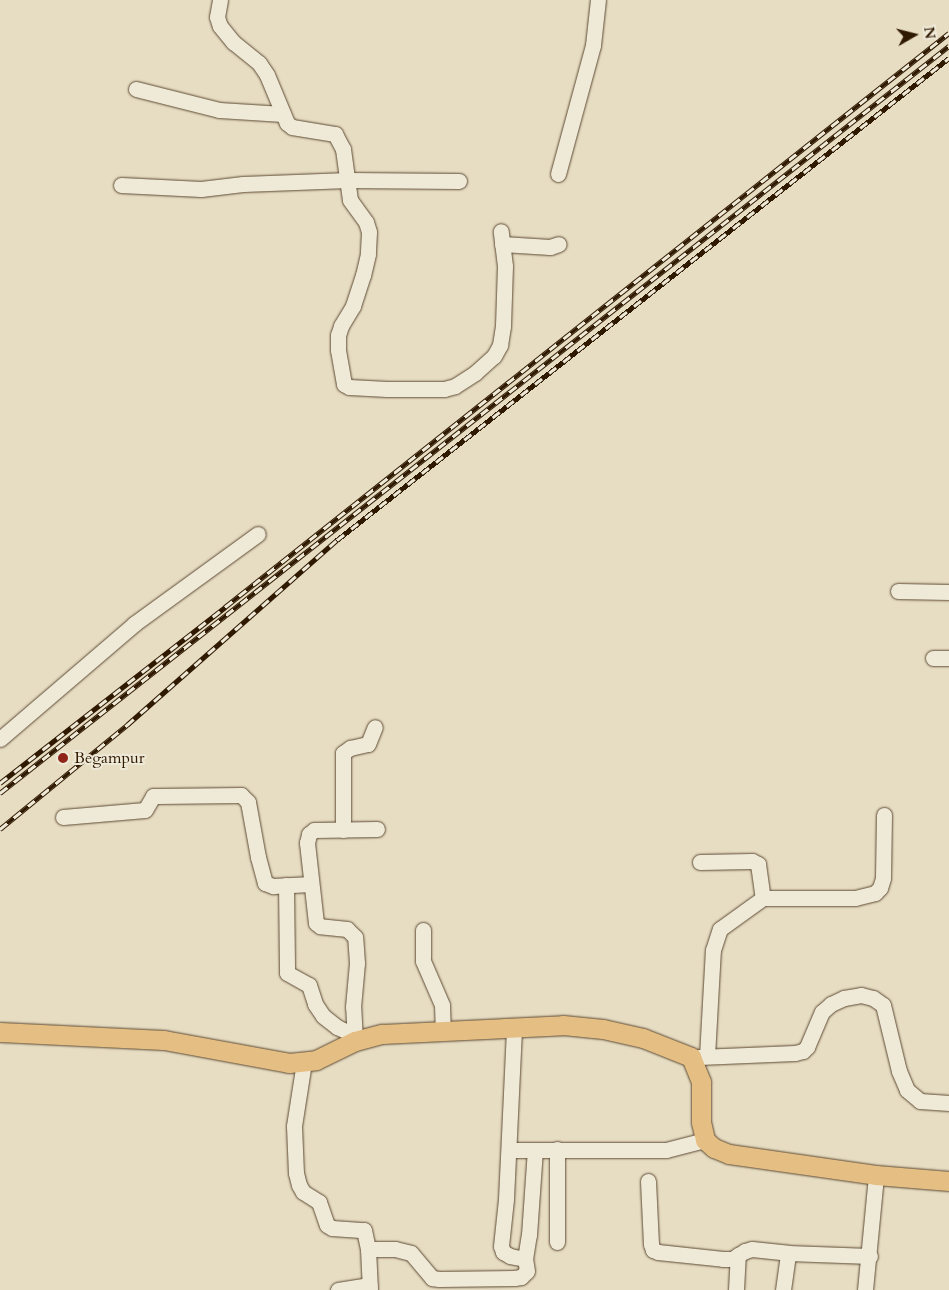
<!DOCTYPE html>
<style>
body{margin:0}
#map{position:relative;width:949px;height:1290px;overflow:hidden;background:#e7ddc3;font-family:Cardo,serif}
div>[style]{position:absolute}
.roads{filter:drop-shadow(0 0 1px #5d4a32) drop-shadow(0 0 1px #5d4a32)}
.minor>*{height:15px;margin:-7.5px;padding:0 7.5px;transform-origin:7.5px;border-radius:7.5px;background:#efe9d8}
.major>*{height:19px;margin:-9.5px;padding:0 9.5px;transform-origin:9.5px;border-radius:9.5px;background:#e4be82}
.rail>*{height:5px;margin-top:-2.5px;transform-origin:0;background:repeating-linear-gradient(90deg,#efe9d8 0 9px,#2f1901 0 18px);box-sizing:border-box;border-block:1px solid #2f1901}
.dots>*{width:14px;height:14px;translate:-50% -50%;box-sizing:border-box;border:2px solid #efe9d8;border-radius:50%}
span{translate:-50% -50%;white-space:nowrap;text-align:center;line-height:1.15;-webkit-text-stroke:4px #efe9d8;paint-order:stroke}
.poi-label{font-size:16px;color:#2f1901}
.left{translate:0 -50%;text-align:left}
.north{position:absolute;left:889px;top:10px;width:50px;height:50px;-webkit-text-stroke:4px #efe9d8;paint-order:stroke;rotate:82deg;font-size:14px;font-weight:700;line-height:20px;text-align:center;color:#2f1901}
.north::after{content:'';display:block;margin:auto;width:18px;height:22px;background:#2f1901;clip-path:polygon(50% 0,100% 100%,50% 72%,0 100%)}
</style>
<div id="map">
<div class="roads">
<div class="minor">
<div style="left:220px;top:0;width:17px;rotate:100deg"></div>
<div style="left:217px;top:17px;width:9px;rotate:72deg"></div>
<div style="left:220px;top:26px;width:21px;rotate:51deg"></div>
<div style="left:233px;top:42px;width:33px;rotate:39deg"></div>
<div style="left:259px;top:63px;width:14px;rotate:56deg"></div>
<div style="left:267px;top:75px;width:52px;rotate:67.4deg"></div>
<div style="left:287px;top:123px;width:6px;rotate:39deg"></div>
<div style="left:292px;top:127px;width:44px;rotate:9.2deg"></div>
<div style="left:335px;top:134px;width:17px;rotate:62deg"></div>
<div style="left:343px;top:149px;width:51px;rotate:82.2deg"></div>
<div style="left:350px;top:200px;width:27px;rotate:54deg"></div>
<div style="left:366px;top:222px;width:10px;rotate:73deg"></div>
<div style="left:369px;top:232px;width:22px;rotate:93deg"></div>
<div style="left:368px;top:254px;width:22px;rotate:103deg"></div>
<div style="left:363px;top:275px;width:33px;rotate:108deg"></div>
<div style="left:353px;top:306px;width:23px;rotate:121deg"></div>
<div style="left:341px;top:326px;width:9px;rotate:108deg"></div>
<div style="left:338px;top:335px;width:15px;rotate:90deg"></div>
<div style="left:338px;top:350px;width:35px;rotate:80deg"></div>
<div style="left:344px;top:384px;width:6px;rotate:31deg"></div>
<div style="left:349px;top:387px;width:38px;rotate:3deg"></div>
<div style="left:387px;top:389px;width:57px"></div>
<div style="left:444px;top:389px;width:11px;rotate:-15deg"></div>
<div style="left:455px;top:386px;width:24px;rotate:-33deg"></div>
<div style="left:475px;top:373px;width:25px;rotate:-42deg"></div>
<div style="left:494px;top:356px;width:13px;rotate:-61deg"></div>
<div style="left:500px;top:345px;width:19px;rotate:-81deg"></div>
<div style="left:503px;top:326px;width:60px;rotate:-88.1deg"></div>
<div style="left:505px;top:266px;width:35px;rotate:-97deg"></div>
<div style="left:136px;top:89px;width:86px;rotate:14.2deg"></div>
<div style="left:219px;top:110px;width:64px;rotate:3.6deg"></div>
<div style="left:558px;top:174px;width:134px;rotate:-74.8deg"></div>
<div style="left:593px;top:45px;width:45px;rotate:-83.7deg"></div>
<div style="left:121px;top:185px;width:80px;rotate:2.9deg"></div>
<div style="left:201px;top:189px;width:42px;rotate:-6.8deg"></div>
<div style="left:243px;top:184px;width:105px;rotate:-2.2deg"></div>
<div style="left:348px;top:180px;width:111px;rotate:0.5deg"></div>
<div style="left:502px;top:244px;width:48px;rotate:3.6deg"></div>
<div style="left:550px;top:247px;width:9px;rotate:-18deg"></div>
<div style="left:898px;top:591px;width:51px;rotate:1.1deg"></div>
<div style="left:933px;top:658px;width:16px"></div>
<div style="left:0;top:739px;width:177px;rotate:-40.6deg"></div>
<div style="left:134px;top:624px;width:153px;rotate:-36deg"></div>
<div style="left:63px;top:817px;width:82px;rotate:-4.9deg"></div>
<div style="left:145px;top:810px;width:16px;rotate:-60deg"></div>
<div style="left:153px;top:796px;width:4px"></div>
<div style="left:157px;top:796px;width:84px;rotate:-0.7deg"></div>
<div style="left:241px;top:795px;width:10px;rotate:45deg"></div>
<div style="left:248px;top:802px;width:56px;rotate:79.7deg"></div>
<div style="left:258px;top:857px;width:27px;rotate:75deg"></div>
<div style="left:265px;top:883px;width:9px;rotate:21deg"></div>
<div style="left:273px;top:886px;width:38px;rotate:-3deg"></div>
<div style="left:343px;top:830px;width:77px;rotate:-90deg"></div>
<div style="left:343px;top:753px;width:9px;rotate:-36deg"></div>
<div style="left:350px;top:748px;width:18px;rotate:-13deg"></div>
<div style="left:368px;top:744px;width:18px;rotate:-68deg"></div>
<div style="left:700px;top:862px;width:52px;rotate:-1.1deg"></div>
<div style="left:752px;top:861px;width:7px;rotate:27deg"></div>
<div style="left:758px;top:864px;width:34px;rotate:82deg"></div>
<div style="left:286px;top:885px;width:88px;rotate:89.3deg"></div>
<div style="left:287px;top:973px;width:25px;rotate:29deg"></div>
<div style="left:309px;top:985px;width:20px;rotate:72deg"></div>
<div style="left:315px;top:1004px;width:14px;rotate:56deg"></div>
<div style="left:323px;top:1016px;width:18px;rotate:38deg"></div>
<div style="left:337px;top:1027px;width:19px;rotate:25deg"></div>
<div style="left:423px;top:930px;width:31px;rotate:90deg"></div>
<div style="left:423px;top:961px;width:48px;rotate:66.6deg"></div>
<div style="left:442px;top:1005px;width:25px;rotate:88deg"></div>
<div style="left:355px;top:1041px;width:34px;rotate:-93deg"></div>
<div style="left:353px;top:1007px;width:44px;rotate:-84.8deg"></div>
<div style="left:357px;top:963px;width:26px;rotate:-94deg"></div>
<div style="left:355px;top:937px;width:11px;rotate:-135deg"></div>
<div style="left:347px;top:929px;width:27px;rotate:-174deg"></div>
<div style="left:320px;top:926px;width:5px;rotate:-143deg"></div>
<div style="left:316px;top:923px;width:81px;rotate:-96.4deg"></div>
<div style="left:307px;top:843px;width:9px;rotate:-77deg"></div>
<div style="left:309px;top:834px;width:6px;rotate:-39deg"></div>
<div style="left:314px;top:830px;width:63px;rotate:-0.9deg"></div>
<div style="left:707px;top:1056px;width:106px;rotate:-86.8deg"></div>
<div style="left:713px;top:950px;width:22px;rotate:-72deg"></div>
<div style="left:720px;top:929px;width:53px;rotate:-35.8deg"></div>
<div style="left:763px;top:898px;width:92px"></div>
<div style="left:855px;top:898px;width:21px;rotate:-14deg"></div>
<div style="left:875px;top:893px;width:7px;rotate:-45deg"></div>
<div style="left:880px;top:888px;width:10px;rotate:-73deg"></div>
<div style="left:883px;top:878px;width:63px;rotate:-89.1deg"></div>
<div style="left:699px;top:1057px;width:96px;rotate:-2.4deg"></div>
<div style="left:795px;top:1053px;width:8px;rotate:-14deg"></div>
<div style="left:803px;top:1051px;width:6px;rotate:-45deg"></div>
<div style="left:807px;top:1047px;width:38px;rotate:-67deg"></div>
<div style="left:822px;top:1012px;width:12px;rotate:-42deg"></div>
<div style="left:831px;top:1004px;width:14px;rotate:-25deg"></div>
<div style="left:844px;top:998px;width:17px;rotate:-10deg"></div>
<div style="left:861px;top:995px;width:12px;rotate:14deg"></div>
<div style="left:873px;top:998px;width:12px;rotate:35deg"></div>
<div style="left:883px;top:1005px;width:68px;rotate:76.4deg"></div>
<div style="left:899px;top:1071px;width:21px;rotate:67deg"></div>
<div style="left:907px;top:1090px;width:17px;rotate:40deg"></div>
<div style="left:920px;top:1101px;width:29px;rotate:4deg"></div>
<div style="left:304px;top:1062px;width:65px;rotate:98.9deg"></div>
<div style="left:294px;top:1126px;width:47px;rotate:87.6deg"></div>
<div style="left:296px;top:1173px;width:12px;rotate:76deg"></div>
<div style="left:299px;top:1185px;width:8px;rotate:60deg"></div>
<div style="left:303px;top:1192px;width:19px;rotate:32deg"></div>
<div style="left:319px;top:1202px;width:24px;rotate:71deg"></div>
<div style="left:327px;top:1225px;width:6px;rotate:31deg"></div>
<div style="left:332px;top:1228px;width:32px;rotate:4deg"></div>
<div style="left:364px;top:1230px;width:19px;rotate:78deg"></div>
<div style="left:368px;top:1249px;width:41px;rotate:87.2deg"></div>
<div style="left:557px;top:1149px;width:93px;rotate:90deg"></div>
<div style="left:509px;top:1150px;width:157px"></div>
<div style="left:666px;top:1150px;width:40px;rotate:-14.4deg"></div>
<div style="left:648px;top:1181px;width:63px;rotate:87.3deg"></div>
<div style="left:651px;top:1244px;width:6px;rotate:72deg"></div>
<div style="left:653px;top:1250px;width:5px;rotate:22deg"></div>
<div style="left:658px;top:1252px;width:65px;rotate:6.1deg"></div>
<div style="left:723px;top:1259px;width:9px"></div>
<div style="left:732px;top:1259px;width:15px;rotate:-32deg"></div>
<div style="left:745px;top:1251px;width:7px;rotate:-16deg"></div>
<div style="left:752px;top:1249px;width:36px;rotate:6deg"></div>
<div style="left:788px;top:1253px;width:82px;rotate:2.1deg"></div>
<div style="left:368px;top:1249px;width:27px"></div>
<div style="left:395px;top:1249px;width:16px;rotate:14deg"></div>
<div style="left:411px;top:1253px;width:33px;rotate:50deg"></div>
<div style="left:432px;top:1278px;width:7px;rotate:8deg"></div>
<div style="left:439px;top:1279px;width:75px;rotate:-0.8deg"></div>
<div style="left:514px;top:1278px;width:7px;rotate:-8deg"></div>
<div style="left:521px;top:1277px;width:8px;rotate:-45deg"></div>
<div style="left:527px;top:1271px;width:12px;rotate:-99deg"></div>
<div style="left:525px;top:1259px;width:15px;rotate:-169deg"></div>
<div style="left:510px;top:1256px;width:8px;rotate:-150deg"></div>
<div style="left:503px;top:1252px;width:6px;rotate:-108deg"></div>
<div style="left:501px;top:1246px;width:47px;rotate:-83.9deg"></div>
<div style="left:506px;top:1199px;width:172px;rotate:-87.3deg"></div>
<div style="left:525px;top:1259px;width:24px;rotate:-81deg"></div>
<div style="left:529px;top:1235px;width:85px;rotate:-86deg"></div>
<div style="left:338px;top:1290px;width:32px;rotate:-9deg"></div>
<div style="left:736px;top:1290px;width:35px;rotate:-87deg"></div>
<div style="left:783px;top:1290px;width:37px;rotate:-82deg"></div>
<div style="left:865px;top:1290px;width:116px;rotate:-84.5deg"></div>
</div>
<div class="major">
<div style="left:0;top:1032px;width:164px;rotate:2.8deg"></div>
<div style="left:164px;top:1040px;width:127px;rotate:10.4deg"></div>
<div style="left:289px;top:1063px;width:27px;rotate:-6deg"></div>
<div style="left:316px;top:1060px;width:43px;rotate:-26deg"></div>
<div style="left:355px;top:1041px;width:28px;rotate:-15deg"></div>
<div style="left:382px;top:1034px;width:181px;rotate:-2.8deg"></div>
<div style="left:563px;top:1025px;width:40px;rotate:5.7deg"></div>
<div style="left:603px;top:1029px;width:41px;rotate:12.7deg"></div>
<div style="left:643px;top:1038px;width:52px;rotate:21.6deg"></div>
<div style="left:691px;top:1057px;width:27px;rotate:68deg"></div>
<div style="left:701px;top:1082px;width:40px;rotate:90deg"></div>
<div style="left:701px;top:1122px;width:18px;rotate:77deg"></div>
<div style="left:705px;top:1140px;width:12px;rotate:42deg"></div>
<div style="left:714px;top:1148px;width:16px;rotate:22deg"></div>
<div style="left:729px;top:1154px;width:148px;rotate:8.1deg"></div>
<div style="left:876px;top:1175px;width:73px;rotate:4.7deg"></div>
</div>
</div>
<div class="rail">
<div style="left:0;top:783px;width:286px;rotate:-38deg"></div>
<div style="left:225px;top:607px;width:924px;rotate:-38.41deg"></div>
<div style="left:0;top:793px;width:1208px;rotate:-38.21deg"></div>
<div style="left:0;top:829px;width:164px;rotate:-39.3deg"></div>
<div style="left:127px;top:725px;width:280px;rotate:-41.4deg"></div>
<div style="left:337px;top:540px;width:779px;rotate:-38.22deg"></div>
</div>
<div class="dots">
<div style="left:63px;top:758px;background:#8f2418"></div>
</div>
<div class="poi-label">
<span class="left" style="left:74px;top:758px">Begampur</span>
</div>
<div class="north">N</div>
</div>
